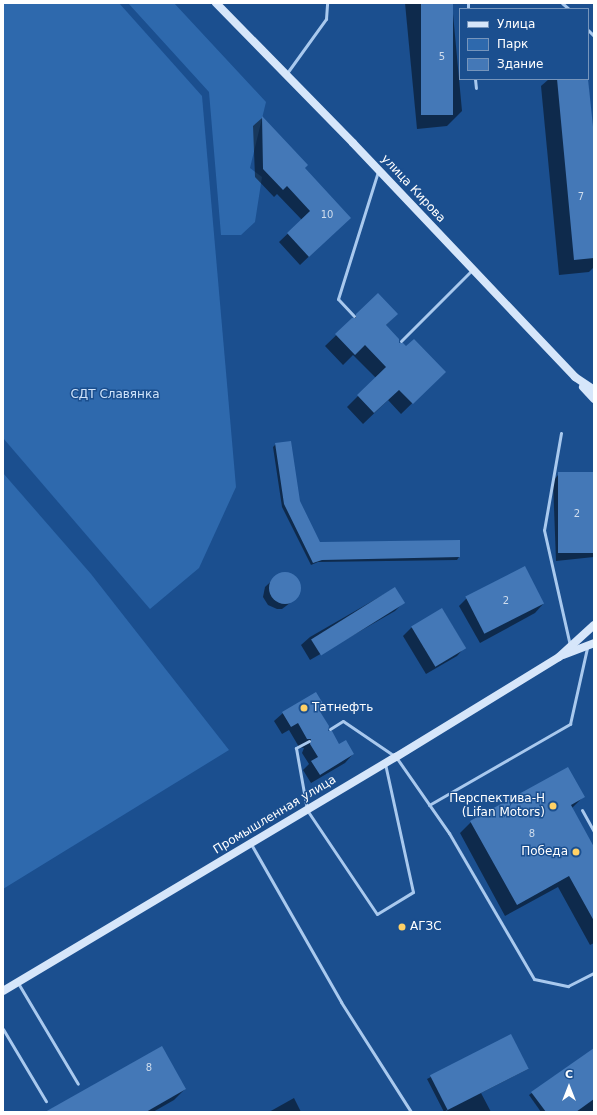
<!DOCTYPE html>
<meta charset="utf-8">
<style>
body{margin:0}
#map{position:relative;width:597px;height:1115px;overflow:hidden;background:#1b4f8f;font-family:"DejaVu Sans",sans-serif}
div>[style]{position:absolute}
.green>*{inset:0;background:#2e69ad}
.shadow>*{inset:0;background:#0007}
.building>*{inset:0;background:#4478b7;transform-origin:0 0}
.round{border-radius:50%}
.service>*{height:3px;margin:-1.5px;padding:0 1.5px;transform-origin:1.5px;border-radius:1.5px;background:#a9c9ee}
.secondary>*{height:8px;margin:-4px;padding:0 4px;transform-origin:4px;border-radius:4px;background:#d6e6fa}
.dots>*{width:11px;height:11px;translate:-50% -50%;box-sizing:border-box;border:2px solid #1b4f8f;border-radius:50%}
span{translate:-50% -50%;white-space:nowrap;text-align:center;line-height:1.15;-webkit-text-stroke:3px #1b4f8f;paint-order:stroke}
.number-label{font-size:10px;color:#d0dded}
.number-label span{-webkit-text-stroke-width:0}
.street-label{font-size:12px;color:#fff}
.park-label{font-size:12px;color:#cfe3fa}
.poi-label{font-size:12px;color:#fff}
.left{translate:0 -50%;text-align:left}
.right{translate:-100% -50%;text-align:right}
.frame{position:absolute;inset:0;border:4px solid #fff;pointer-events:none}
.legend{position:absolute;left:459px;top:8px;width:130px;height:72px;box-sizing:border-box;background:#1b4f8f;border:1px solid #7695bc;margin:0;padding:5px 7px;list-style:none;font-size:12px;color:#fff}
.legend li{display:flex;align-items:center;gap:8px;height:20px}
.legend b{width:20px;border:1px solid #7695bc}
.north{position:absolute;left:549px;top:1067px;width:40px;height:40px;-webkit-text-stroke:3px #1b4f8f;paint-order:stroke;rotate:0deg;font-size:11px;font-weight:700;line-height:16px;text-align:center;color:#fff}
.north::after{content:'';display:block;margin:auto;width:14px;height:18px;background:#fff;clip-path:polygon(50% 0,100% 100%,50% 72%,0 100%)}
</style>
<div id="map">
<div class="green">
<div style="clip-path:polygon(3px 3px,119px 3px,202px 96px,236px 487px,199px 568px,150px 609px,3px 438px)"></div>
<div style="clip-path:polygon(128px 3px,174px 3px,266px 102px,250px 168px,262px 177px,255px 222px,241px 235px,221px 235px,209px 92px)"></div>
<div style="clip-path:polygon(3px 473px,91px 574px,229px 750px,3px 889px)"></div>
</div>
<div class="shadow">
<div style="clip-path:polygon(405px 3px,452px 3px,462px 111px,447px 126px,417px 129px)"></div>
<div style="clip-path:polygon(549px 79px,587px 79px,594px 146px,594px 267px,589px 272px,559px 275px,541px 86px)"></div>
<div style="clip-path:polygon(262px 118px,307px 165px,304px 169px,341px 226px,300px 265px,279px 242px,302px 220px,277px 194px,274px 197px,255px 177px,253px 126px)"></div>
<div style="clip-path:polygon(378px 295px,397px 314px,385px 326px,398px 344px,433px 383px,401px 414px,388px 400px,363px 424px,347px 407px,376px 378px,353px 355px,343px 365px,325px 346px)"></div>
<div style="clip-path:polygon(276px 444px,299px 502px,319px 543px,459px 541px,459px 557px,457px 560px,318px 562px,311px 565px,282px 507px,273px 447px)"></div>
<div style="clip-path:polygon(594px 473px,594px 557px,556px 561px,553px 481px,558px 475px)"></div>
<div style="clip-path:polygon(283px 573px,295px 577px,300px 588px,296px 597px,290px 603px,282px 609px,277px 609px,268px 605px,263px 597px,265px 587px,279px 574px)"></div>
<div style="clip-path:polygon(395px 588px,403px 603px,395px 611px,310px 660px,301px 645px,310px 637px)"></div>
<div style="clip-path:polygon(467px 598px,543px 604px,535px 613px,480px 643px,459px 606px)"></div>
<div style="clip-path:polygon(442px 609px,465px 647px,457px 656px,426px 674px,403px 636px,411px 628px)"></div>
<div style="clip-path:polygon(324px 707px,319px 712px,326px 732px,338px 745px,353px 754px,345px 763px,311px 783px,303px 770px,309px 764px,302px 753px,304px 748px,299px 747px,289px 730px,282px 734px,274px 721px,283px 713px)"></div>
<div style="clip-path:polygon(583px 797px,572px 808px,594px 849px,594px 943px,590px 945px,558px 887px,505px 916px,460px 833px,471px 822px)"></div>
<div style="clip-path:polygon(511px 1036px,528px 1069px,481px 1093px,491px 1112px,448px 1112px,447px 1110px,444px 1112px,427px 1079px)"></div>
<div style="clip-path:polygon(594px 1050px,594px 1112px,541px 1112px,529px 1095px)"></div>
<div style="clip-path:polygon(185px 1089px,174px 1100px,153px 1112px,47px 1112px)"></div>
<div style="clip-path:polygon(294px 1098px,301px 1112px,269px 1112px)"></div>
</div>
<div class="building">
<div style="left:421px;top:3px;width:32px;height:112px"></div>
<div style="clip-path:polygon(557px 79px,588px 79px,594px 136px,594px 258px,574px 260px)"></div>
<div style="clip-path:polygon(262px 116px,308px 165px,305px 168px,351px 218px,309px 257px,287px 233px,310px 211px,287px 186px,283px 190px,263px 169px)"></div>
<div style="clip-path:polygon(378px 293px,398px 314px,386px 325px,399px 339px,399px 343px,403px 343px,406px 346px,414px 339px,446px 372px,413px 404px,399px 390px,374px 413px,357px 395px,386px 367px,365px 345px,355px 355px,335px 334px,352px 318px,356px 318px,356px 314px)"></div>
<div style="clip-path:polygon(291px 441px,300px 501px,320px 542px,460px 540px,460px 557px,322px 560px,313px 563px,284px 504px,275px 443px)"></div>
<div style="left:594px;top:472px;width:81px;height:36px;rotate:90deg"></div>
<div style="left:525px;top:566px;width:42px;height:67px;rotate:63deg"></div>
<div class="round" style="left:269px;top:572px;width:32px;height:32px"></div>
<div style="left:395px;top:587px;width:19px;height:99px;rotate:58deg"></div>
<div style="left:442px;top:608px;width:47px;height:36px;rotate:59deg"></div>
<div style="clip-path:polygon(316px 692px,325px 707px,319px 710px,329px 726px,328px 731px,332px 731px,339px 744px,346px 740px,354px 754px,320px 775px,311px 761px,318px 757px,310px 744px,311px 739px,307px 739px,298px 723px,291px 727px,282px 712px)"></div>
<div style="clip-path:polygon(568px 767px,585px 797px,571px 805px,594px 847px,594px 921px,569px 876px,517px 905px,470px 821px)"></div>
<div style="left:511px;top:1034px;width:39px;height:91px;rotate:63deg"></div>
<div style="clip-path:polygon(162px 1046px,186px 1089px,146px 1112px,45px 1112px)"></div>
<div style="clip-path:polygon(594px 1048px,594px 1099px,576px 1112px,546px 1112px,531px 1092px)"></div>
</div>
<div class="service">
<div style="left:468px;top:3px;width:6px;rotate:90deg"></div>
<div style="left:562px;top:3px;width:9px;rotate:41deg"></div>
<div style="left:588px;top:30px;width:8px;rotate:45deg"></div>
<div style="left:287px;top:73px;width:67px;rotate:-54.2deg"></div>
<div style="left:326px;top:19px;width:16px;rotate:-86deg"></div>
<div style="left:475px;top:79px;width:9px;rotate:84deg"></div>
<div style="left:354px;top:316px;width:23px;rotate:-133deg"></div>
<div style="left:338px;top:299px;width:134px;rotate:-72.6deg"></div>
<div style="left:401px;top:341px;width:100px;rotate:-45deg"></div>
<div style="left:561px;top:433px;width:98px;rotate:99.9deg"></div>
<div style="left:544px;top:530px;width:118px;rotate:77.3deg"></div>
<div style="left:330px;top:729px;width:15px;rotate:-32deg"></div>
<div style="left:343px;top:721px;width:64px;rotate:34.2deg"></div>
<div style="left:396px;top:757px;width:93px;rotate:55.1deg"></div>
<div style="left:449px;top:833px;width:169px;rotate:59.8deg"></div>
<div style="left:534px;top:979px;width:35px;rotate:12deg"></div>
<div style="left:568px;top:986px;width:29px;rotate:-27deg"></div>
<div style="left:309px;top:741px;width:15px;rotate:152deg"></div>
<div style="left:296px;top:748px;width:63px;rotate:79.9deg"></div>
<div style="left:307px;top:810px;width:125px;rotate:56.1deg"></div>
<div style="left:377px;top:914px;width:42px;rotate:-31.4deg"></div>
<div style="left:413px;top:892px;width:131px;rotate:-102.3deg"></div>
<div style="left:429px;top:805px;width:163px;rotate:-29.9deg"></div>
<div style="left:570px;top:724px;width:78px;rotate:-77.4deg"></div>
<div style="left:582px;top:810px;width:25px;rotate:61deg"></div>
<div style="left:251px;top:844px;width:182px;rotate:60.3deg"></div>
<div style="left:341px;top:1002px;width:130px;rotate:57.5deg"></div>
<div style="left:18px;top:983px;width:117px;rotate:59.3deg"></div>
<div style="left:3px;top:1029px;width:84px;rotate:59.2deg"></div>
</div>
<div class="secondary">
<div style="left:216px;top:3px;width:196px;rotate:45.6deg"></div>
<div style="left:353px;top:143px;width:323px;rotate:46.5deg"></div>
<div style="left:575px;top:377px;width:23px;rotate:34deg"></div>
<div style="left:583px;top:387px;width:16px;rotate:47deg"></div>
<div style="left:563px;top:655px;width:33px;rotate:-21deg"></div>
<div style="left:3px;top:991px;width:457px;rotate:-30.8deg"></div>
<div style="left:396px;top:757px;width:191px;rotate:-31.5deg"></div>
<div style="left:559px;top:657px;width:47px;rotate:-42.4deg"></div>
</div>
<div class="dots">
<div style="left:304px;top:708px;background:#ffd166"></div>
<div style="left:553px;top:806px;background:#ffd166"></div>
<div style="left:576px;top:852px;background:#ffd166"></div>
<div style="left:402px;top:927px;background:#ffd166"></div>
</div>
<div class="number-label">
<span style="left:442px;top:57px">5</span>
<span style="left:581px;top:197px">7</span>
<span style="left:327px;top:215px">10</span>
<span style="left:577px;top:514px">2</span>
<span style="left:506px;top:601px">2</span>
<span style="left:532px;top:834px">8</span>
<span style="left:149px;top:1068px">8</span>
</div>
<div class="street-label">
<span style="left:413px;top:189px;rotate:47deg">улица Кирова</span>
<span style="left:275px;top:815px;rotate:-31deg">Промышленная улица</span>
</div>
<div class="park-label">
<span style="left:115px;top:395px">СДТ Славянка</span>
</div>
<div class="poi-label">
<span class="left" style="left:312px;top:708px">Татнефть</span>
<span class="right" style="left:545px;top:806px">Перспектива-Н<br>(Lifan Motors)</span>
<span class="right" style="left:568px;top:852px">Победа</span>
<span class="left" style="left:410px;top:927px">АГЗС</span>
</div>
<div class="frame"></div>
<ul class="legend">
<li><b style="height:5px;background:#d6e6fa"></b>Улица</li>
<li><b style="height:11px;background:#2e69ad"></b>Парк</li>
<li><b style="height:11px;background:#4478b7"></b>Здание</li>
</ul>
<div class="north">С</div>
</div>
